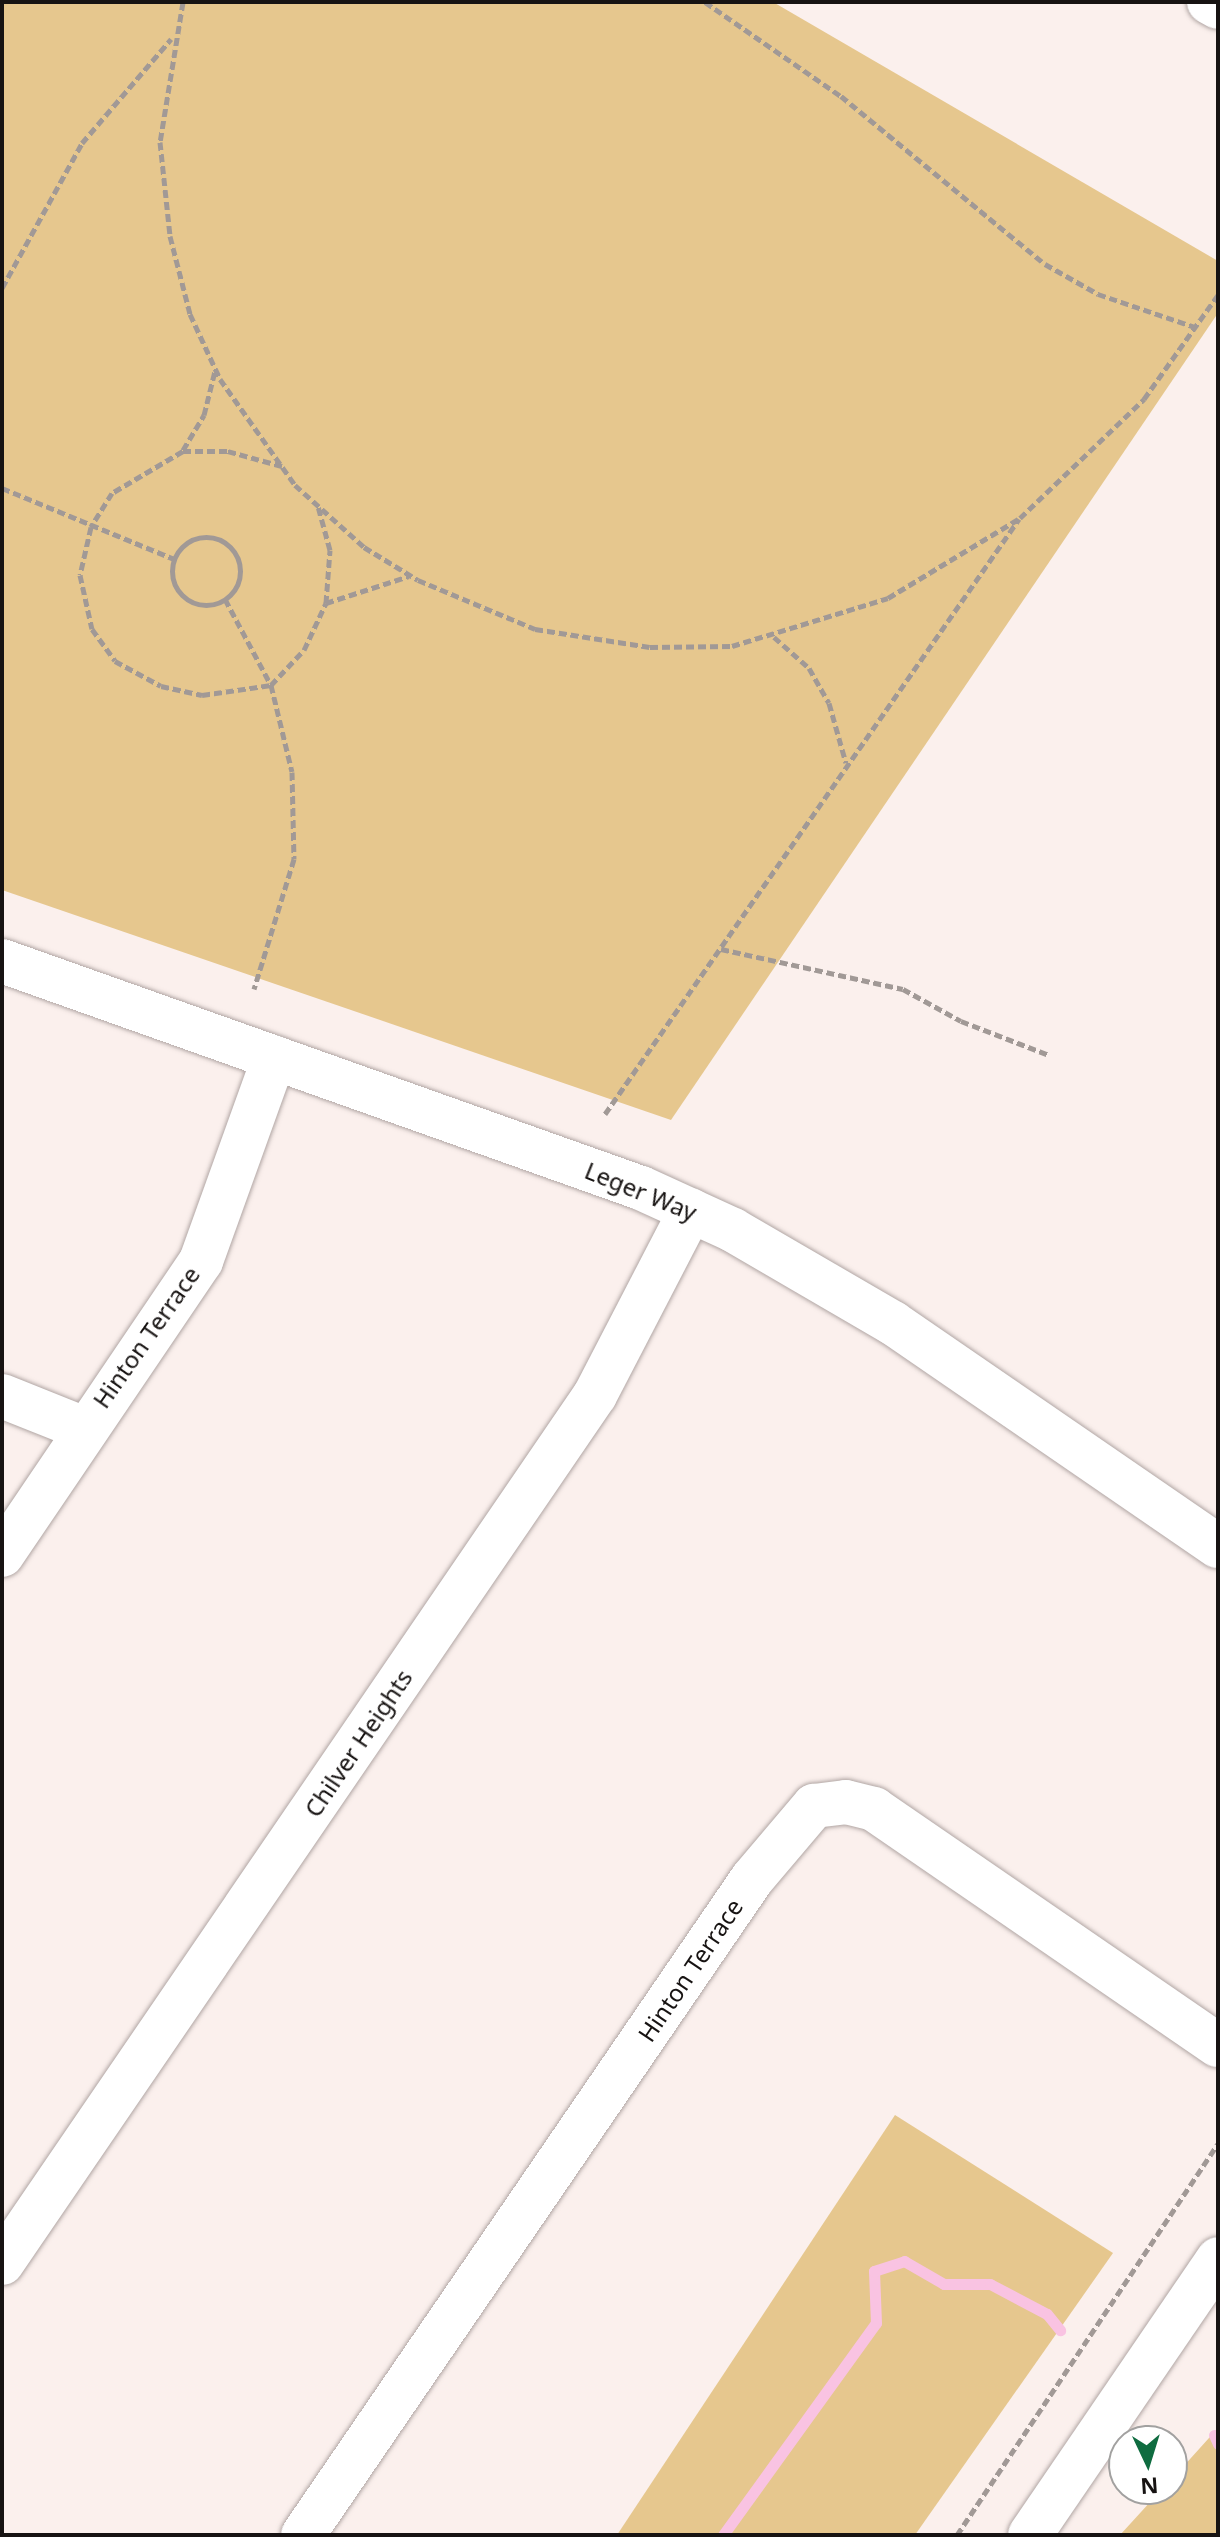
<!DOCTYPE html>
<style>
body{margin:0}
#map{position:relative;width:1220px;height:2537px;overflow:hidden;background:#fbf0ed;font-family:"Noto Sans",sans-serif}
div>[style]{position:absolute}
.green>*{inset:0;background:#e6c78e}
.stream>*{height:11px;margin:-5.5px;padding:0 5.5px;transform-origin:5.5px;border-radius:5.5px;background:#f9c3e2}
.path>*{height:5px;margin-top:-2.5px;transform-origin:0;background:repeating-linear-gradient(90deg,#a19996 0 8px,transparent 0 12px)}
.path>.ring{margin:-2.5px;padding:0;box-sizing:content-box;background:none;border:5px solid #a19996;border-radius:50%}
.roads{filter:drop-shadow(0 0 2px #b1a6a4) drop-shadow(0 0 2px #b1a6a4)}
.street>*{height:44px;margin:-22px;padding:0 22px;transform-origin:22px;border-radius:22px;background:#fff}
.secondary>*{height:44px;margin:-22px;padding:0 22px;transform-origin:22px;border-radius:22px;background:#fff}
span{translate:-50% -50%;white-space:nowrap;text-align:center;line-height:1.15;-webkit-text-stroke:6px #fff;paint-order:stroke}
.street-label{font-size:24px;color:#171312}
.frame{position:absolute;inset:0;border:4px solid #171312;pointer-events:none}
.north{position:absolute;left:1108px;top:2425px;width:80px;height:80px;box-sizing:border-box;background:#fff;border:2px solid #a2a1a0;border-radius:50%;rotate:176deg;font-size:22px;font-weight:700;line-height:32px;text-align:center;color:#171312}
.north::after{content:'';display:block;margin:auto;width:28px;height:36px;background:#0f6c40;clip-path:polygon(50% 0,100% 100%,50% 72%,0 100%)}
</style>
<div id="map">
<div class="green">
<div style="clip-path:polygon(2px 2px,773px 2px,1218px 261px,1218px 313px,671px 1120px,2px 890px)"></div>
<div style="clip-path:polygon(895px 2115px,1113px 2253px,915px 2535px,617px 2535px)"></div>
<div style="clip-path:polygon(1218px 2428px,1218px 2535px,1120px 2535px,1162px 2489px,1172px 2489px,1172px 2479px)"></div>
</div>
<div class="stream">
<div style="left:1214px;top:2435px;width:10px;rotate:66deg"></div>
<div style="left:723px;top:2535px;width:261px;rotate:-54.2deg"></div>
<div style="left:876px;top:2323px;width:52px;rotate:-92.2deg"></div>
<div style="left:874px;top:2271px;width:32px;rotate:-18deg"></div>
<div style="left:904px;top:2261px;width:46px;rotate:29.9deg"></div>
<div style="left:944px;top:2284px;width:46px"></div>
<div style="left:990px;top:2284px;width:64px;rotate:27.8deg"></div>
<div style="left:1047px;top:2314px;width:21px;rotate:51deg"></div>
</div>
<div class="path">
<div style="left:183px;top:2px;width:142px;rotate:99.3deg"></div>
<div style="left:160px;top:142px;width:95px;rotate:83.9deg"></div>
<div style="left:170px;top:236px;width:81px;rotate:75.6deg"></div>
<div style="left:190px;top:314px;width:72px;rotate:65.2deg"></div>
<div style="left:220px;top:379px;width:130px;rotate:54.7deg"></div>
<div style="left:295px;top:485px;width:93px;rotate:41.9deg"></div>
<div style="left:364px;top:547px;width:63px;rotate:31.4deg"></div>
<div style="left:418px;top:580px;width:127px;rotate:22.7deg"></div>
<div style="left:535px;top:629px;width:116px;rotate:8.9deg"></div>
<div style="left:650px;top:647px;width:82px;rotate:-0.7deg"></div>
<div style="left:732px;top:646px;width:163px;rotate:-17.1deg"></div>
<div style="left:888px;top:598px;width:154px;rotate:-31.2deg"></div>
<div style="left:1020px;top:518px;width:172px;rotate:-43.8deg"></div>
<div style="left:1144px;top:399px;width:128px;rotate:-54.6deg"></div>
<div style="left:705px;top:2px;width:165px;rotate:34.7deg"></div>
<div style="left:841px;top:96px;width:264px;rotate:39.5deg"></div>
<div style="left:1045px;top:264px;width:61px;rotate:29.5deg"></div>
<div style="left:1098px;top:294px;width:102px;rotate:18.8deg"></div>
<div style="left:2px;top:288px;width:166px;rotate:-61.1deg"></div>
<div style="left:82px;top:143px;width:137px;rotate:-49.4deg"></div>
<div style="left:183px;top:450px;width:41px;rotate:-59deg"></div>
<div style="left:204px;top:415px;width:45px;rotate:-76deg"></div>
<div style="left:282px;top:466px;width:57px;rotate:-164.7deg"></div>
<div style="left:227px;top:451px;width:44px;rotate:180deg"></div>
<div style="left:183px;top:451px;width:82px;rotate:149.4deg"></div>
<div style="left:112px;top:493px;width:40px;rotate:122deg"></div>
<div style="left:91px;top:527px;width:49px;rotate:102.9deg"></div>
<div style="left:80px;top:575px;width:55px;rotate:77.5deg"></div>
<div style="left:92px;top:629px;width:39px;rotate:54deg"></div>
<div style="left:115px;top:661px;width:52px;rotate:28.5deg"></div>
<div style="left:161px;top:686px;width:42px;rotate:12.4deg"></div>
<div style="left:202px;top:695px;width:70px;rotate:-8.2deg"></div>
<div style="left:271px;top:685px;width:48px;rotate:-46.7deg"></div>
<div style="left:304px;top:650px;width:52px;rotate:-64.9deg"></div>
<div style="left:326px;top:603px;width:53px;rotate:-85.7deg"></div>
<div style="left:330px;top:550px;width:46px;rotate:-105.3deg"></div>
<div style="left:2px;top:488px;width:186px;rotate:22.4deg"></div>
<div class="ring" style="left:172px;top:537px;width:63px;height:63px"></div>
<div style="left:225px;top:599px;width:98px;rotate:61.9deg"></div>
<div style="left:271px;top:685px;width:89px;rotate:76.4deg"></div>
<div style="left:292px;top:772px;width:87px;rotate:88.7deg"></div>
<div style="left:294px;top:859px;width:136px;rotate:107.1deg"></div>
<div style="left:326px;top:603px;width:87px;rotate:-18deg"></div>
<div style="left:774px;top:637px;width:47px;rotate:41.5deg"></div>
<div style="left:809px;top:668px;width:40px;rotate:60.3deg"></div>
<div style="left:829px;top:703px;width:62px;rotate:74.2deg"></div>
<div style="left:721px;top:949px;width:186px;rotate:12.4deg"></div>
<div style="left:903px;top:989px;width:66px;rotate:28.9deg"></div>
<div style="left:961px;top:1021px;width:94px;rotate:21.1deg"></div>
<div style="left:605px;top:1114px;width:725px;rotate:-55.17deg"></div>
<div style="left:957px;top:2535px;width:470px;rotate:-56.3deg"></div>
</div>
<div class="roads">
<div class="street">
<div style="left:1209px;top:2px;width:10px;rotate:29deg"></div>
<div style="left:2px;top:1396px;width:86px;rotate:21.8deg"></div>
<div style="left:2px;top:1555px;width:355px;rotate:-55.9deg"></div>
<div style="left:201px;top:1261px;width:216px;rotate:-70.2deg"></div>
<div style="left:2px;top:2263px;width:1051px;rotate:-55.66deg"></div>
<div style="left:595px;top:1395px;width:208px;rotate:-62.6deg"></div>
<div style="left:303px;top:2535px;width:795px;rotate:-55.61deg"></div>
<div style="left:752px;top:1879px;width:96px;rotate:-49.7deg"></div>
<div style="left:814px;top:1806px;width:32px;rotate:-7deg"></div>
<div style="left:846px;top:1802px;width:29px;rotate:14deg"></div>
<div style="left:874px;top:1809px;width:417px;rotate:34.5deg"></div>
</div>
<div class="secondary">
<div style="left:2px;top:961px;width:678px;rotate:19.56deg"></div>
<div style="left:641px;top:1188px;width:101px;rotate:24.5deg"></div>
<div style="left:733px;top:1230px;width:185px;rotate:30.2deg"></div>
<div style="left:893px;top:1323px;width:394px;rotate:34.5deg"></div>
<div style="left:1030px;top:2535px;width:334px;rotate:-55.7deg"></div>
</div>
</div>
<div class="street-label">
<span style="left:641px;top:1191px;rotate:22deg">Leger Way</span>
<span style="left:146px;top:1337px;rotate:-55deg">Hinton Terrace</span>
<span style="left:358px;top:1743px;rotate:-56deg">Chilver Heights</span>
<span style="left:690px;top:1970px;rotate:-56deg">Hinton Terrace</span>
</div>
<div class="frame"></div>
<div class="north">N</div>
</div>
